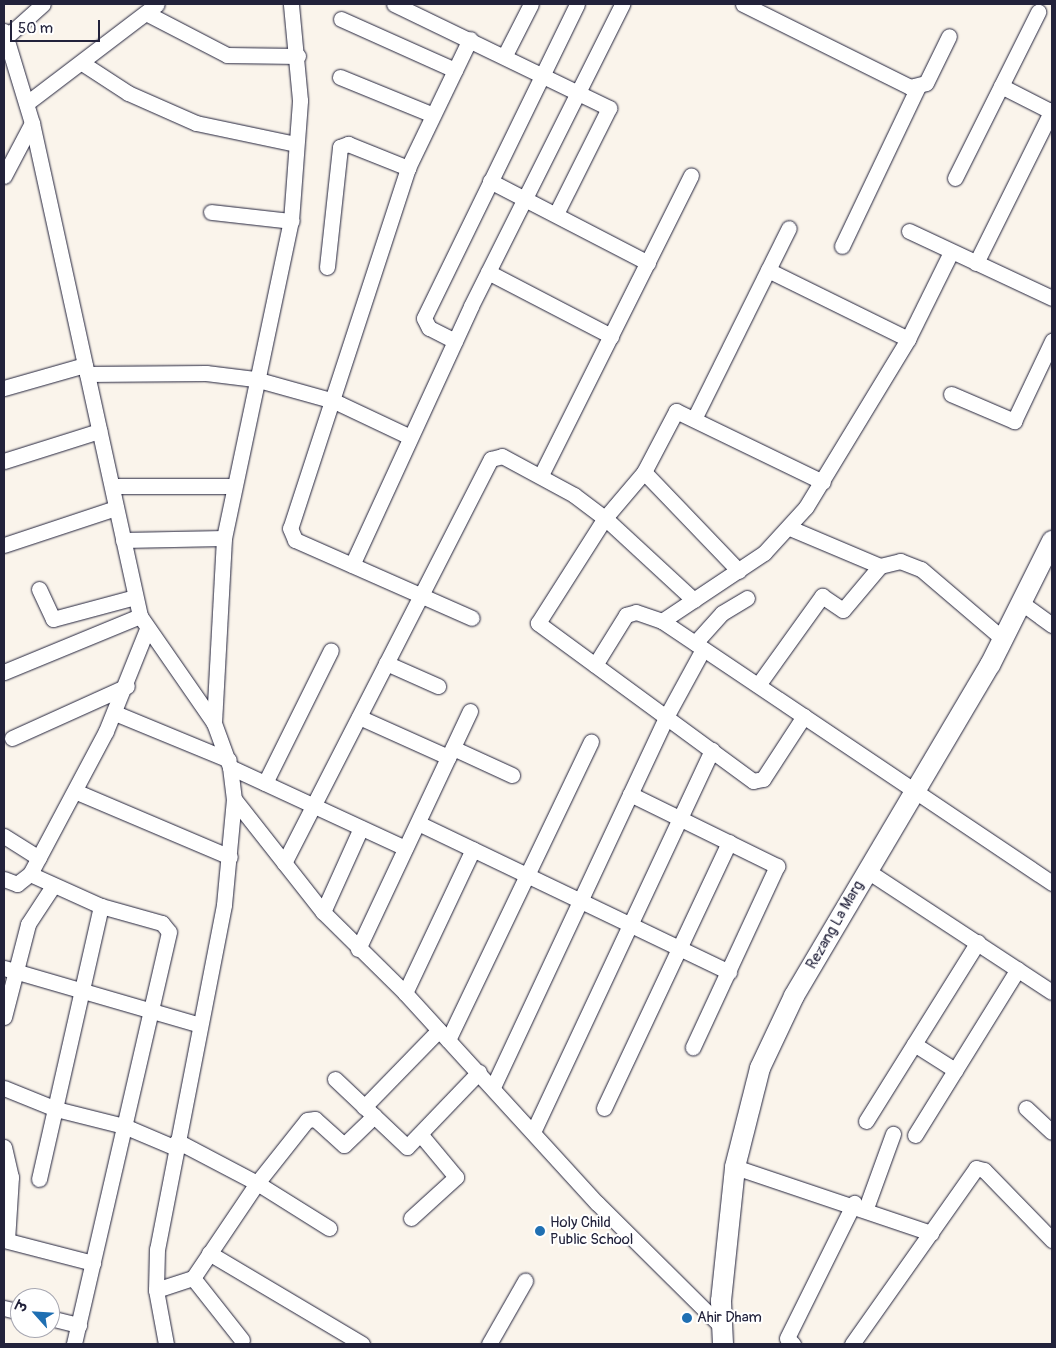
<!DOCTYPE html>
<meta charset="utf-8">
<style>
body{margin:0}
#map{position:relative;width:1056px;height:1348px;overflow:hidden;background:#faf4eb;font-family:Pangolin,"Playpen Sans Deva",sans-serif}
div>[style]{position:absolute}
.roads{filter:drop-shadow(0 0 1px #22223b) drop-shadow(0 0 1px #22223b)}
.minor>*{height:15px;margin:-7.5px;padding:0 7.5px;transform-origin:7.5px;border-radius:7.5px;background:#fff}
.major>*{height:20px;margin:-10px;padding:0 10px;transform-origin:10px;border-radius:10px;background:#fff}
.dots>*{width:14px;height:14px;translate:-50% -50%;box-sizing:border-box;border:2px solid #fff;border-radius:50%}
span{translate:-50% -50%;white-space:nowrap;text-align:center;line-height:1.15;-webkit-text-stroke:4px #fff;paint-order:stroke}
.street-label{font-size:15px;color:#22223b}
.poi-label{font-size:15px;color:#22223b}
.left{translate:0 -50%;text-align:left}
.frame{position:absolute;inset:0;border:5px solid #22223b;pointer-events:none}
.north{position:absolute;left:10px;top:1288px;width:50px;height:50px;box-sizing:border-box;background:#fff;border:1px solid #a7a7b1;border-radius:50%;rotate:296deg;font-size:14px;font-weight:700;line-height:20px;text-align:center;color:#22223b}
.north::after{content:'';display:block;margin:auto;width:18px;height:22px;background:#1f6fb2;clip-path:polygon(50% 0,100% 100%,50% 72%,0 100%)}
.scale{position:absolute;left:10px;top:20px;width:90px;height:22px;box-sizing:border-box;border:2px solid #22223b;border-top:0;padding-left:6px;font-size:15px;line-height:18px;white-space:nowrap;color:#22223b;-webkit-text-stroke:4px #fff;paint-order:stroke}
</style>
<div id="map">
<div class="roads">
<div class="minor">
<div style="left:394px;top:4px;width:239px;rotate:25.8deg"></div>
<div style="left:609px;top:108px;width:119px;rotate:116.6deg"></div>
<div style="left:743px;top:4px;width:186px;rotate:26.4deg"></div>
<div style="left:910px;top:87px;width:16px;rotate:-14deg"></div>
<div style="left:926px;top:83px;width:52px;rotate:-63.9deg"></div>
<div style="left:146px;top:13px;width:91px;rotate:27.4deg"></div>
<div style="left:227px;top:55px;width:71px;rotate:0.8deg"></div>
<div style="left:341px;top:19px;width:125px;rotate:24.1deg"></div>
<div style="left:4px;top:31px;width:96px;rotate:73.1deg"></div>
<div style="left:32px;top:123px;width:505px;rotate:77.64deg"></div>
<div style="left:140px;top:616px;width:130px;rotate:55.3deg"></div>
<div style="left:214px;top:723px;width:47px;rotate:70deg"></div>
<div style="left:230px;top:767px;width:32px;rotate:83deg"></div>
<div style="left:234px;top:799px;width:106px;rotate:95.4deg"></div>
<div style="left:224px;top:905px;width:350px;rotate:101deg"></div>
<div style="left:157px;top:1249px;width:41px;rotate:91.4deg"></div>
<div style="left:156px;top:1290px;width:55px;rotate:79.5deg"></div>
<div style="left:4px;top:39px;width:52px;rotate:-41.9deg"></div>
<div style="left:470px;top:39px;width:143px;rotate:115.7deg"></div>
<div style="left:408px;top:168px;width:379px;rotate:108.1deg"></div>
<div style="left:290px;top:528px;width:13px;rotate:67deg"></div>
<div style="left:295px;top:540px;width:193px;rotate:23.8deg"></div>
<div style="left:505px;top:55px;width:57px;rotate:-63deg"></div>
<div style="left:82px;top:63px;width:55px;rotate:33.1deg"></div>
<div style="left:128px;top:93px;width:74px;rotate:23.8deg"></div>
<div style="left:196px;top:123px;width:102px;rotate:11.9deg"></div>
<div style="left:340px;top:77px;width:100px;rotate:22.2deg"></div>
<div style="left:1001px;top:86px;width:57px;rotate:27deg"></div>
<div style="left:27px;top:103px;width:163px;rotate:-37.3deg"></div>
<div style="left:4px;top:176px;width:60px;rotate:-62.2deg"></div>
<div style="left:955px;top:178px;width:186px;rotate:-63.4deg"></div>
<div style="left:490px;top:181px;width:178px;rotate:27.4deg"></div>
<div style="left:211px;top:212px;width:81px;rotate:6.4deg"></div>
<div style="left:909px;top:231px;width:158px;rotate:25.1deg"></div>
<div style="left:842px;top:246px;width:176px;rotate:-64.5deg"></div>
<div style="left:976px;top:263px;width:171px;rotate:-63.6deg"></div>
<div style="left:327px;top:267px;width:121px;rotate:-83.8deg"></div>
<div style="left:340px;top:147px;width:9px;rotate:-21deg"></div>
<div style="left:348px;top:144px;width:65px;rotate:21.8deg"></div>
<div style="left:768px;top:270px;width:156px;rotate:26.2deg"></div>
<div style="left:488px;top:272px;width:139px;rotate:27.5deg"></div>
<div style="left:455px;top:341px;width:29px;rotate:-153deg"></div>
<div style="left:429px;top:328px;width:11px;rotate:-117deg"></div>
<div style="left:424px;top:318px;width:349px;rotate:-64deg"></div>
<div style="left:87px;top:374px;width:119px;rotate:-0.5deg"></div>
<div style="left:206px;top:373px;width:49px;rotate:7deg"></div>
<div style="left:255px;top:379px;width:82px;rotate:15.6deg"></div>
<div style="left:334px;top:401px;width:84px;rotate:25.3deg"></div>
<div style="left:4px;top:388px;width:84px;rotate:-15.9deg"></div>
<div style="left:951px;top:394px;width:69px;rotate:23.2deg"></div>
<div style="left:1014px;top:421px;width:89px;rotate:-64.6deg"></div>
<div style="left:694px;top:419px;width:213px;rotate:-63.6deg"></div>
<div style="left:4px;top:461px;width:100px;rotate:-17.5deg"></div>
<div style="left:644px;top:472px;width:137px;rotate:46.2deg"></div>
<div style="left:541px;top:475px;width:335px;rotate:-63.4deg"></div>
<div style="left:113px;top:486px;width:120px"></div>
<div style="left:790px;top:528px;width:98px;rotate:22.9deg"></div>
<div style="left:880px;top:566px;width:21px;rotate:-14deg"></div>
<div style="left:900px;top:561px;width:22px;rotate:21deg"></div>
<div style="left:921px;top:569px;width:109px;rotate:40.5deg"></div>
<div style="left:123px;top:540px;width:101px;rotate:-1.1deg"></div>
<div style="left:4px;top:545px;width:118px;rotate:-18.3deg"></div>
<div style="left:352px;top:565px;width:285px;rotate:-65.3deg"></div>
<div style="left:471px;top:306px;width:338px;rotate:-63.4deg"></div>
<div style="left:39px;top:589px;width:33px;rotate:65deg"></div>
<div style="left:53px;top:619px;width:85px;rotate:-15deg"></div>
<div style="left:1023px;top:604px;width:36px;rotate:36deg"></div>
<div style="left:662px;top:621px;width:123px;rotate:-33.7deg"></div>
<div style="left:764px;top:553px;width:62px;rotate:-47.6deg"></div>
<div style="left:806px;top:507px;width:197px;rotate:-58.7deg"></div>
<div style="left:908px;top:339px;width:97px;rotate:-63.7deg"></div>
<div style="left:695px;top:643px;width:40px;rotate:-48deg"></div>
<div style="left:722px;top:613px;width:29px;rotate:-31deg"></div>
<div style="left:386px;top:663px;width:57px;rotate:23.9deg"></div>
<div style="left:595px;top:665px;width:59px;rotate:-58.2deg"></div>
<div style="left:626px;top:615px;width:10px;rotate:-17deg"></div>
<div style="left:636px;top:612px;width:28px;rotate:19deg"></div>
<div style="left:662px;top:621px;width:470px;rotate:33.9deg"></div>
<div style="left:4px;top:672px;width:147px;rotate:-22.4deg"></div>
<div style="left:758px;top:685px;width:110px;rotate:-54.3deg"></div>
<div style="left:822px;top:596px;width:25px;rotate:34deg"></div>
<div style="left:843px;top:610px;width:57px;rotate:-49.9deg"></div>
<div style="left:115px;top:713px;width:123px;rotate:22.4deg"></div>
<div style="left:804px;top:716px;width:75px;rotate:123.1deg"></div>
<div style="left:763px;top:779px;width:10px;rotate:169deg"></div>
<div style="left:753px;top:781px;width:267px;rotate:-143.7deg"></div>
<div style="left:538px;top:623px;width:125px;rotate:-57.5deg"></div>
<div style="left:605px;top:518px;width:60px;rotate:-49.7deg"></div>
<div style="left:644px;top:472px;width:69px;rotate:-62.3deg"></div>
<div style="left:676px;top:411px;width:163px;rotate:25.8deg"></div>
<div style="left:359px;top:717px;width:98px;rotate:24.2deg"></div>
<div style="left:214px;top:723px;width:185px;rotate:-86.9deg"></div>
<div style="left:224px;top:538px;width:324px;rotate:-78.1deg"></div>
<div style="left:291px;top:221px;width:121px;rotate:-85.7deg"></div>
<div style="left:300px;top:100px;width:96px;rotate:-95.4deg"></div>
<div style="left:12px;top:738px;width:126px;rotate:-24.3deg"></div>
<div style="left:453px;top:748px;width:65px;rotate:24.6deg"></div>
<div style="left:230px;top:767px;width:193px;rotate:24.8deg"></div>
<div style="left:265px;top:783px;width:148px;rotate:-63.6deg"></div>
<div style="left:77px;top:792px;width:166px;rotate:23deg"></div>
<div style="left:630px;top:794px;width:164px;rotate:26.1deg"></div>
<div style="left:777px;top:866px;width:200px;rotate:114.9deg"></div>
<div style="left:234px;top:799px;width:144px;rotate:51.8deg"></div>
<div style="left:323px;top:912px;width:115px;rotate:44.6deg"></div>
<div style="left:405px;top:993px;width:285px;rotate:47.6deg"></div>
<div style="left:597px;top:1203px;width:176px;rotate:44.8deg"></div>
<div style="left:418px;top:823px;width:345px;rotate:25.6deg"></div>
<div style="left:4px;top:836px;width:41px;rotate:32.2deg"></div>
<div style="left:284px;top:863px;width:454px;rotate:-62.9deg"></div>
<div style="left:491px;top:459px;width:11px;rotate:-15deg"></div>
<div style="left:502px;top:456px;width:82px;rotate:28.4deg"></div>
<div style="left:574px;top:495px;width:39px;rotate:37deg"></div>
<div style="left:605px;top:518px;width:121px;rotate:42.7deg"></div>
<div style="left:866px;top:870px;width:222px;rotate:33.3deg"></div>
<div style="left:30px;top:874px;width:78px;rotate:24.3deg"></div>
<div style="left:101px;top:906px;width:63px;rotate:15.6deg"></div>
<div style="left:162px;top:923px;width:11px;rotate:52deg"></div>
<div style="left:169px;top:932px;width:423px;rotate:103deg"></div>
<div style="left:4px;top:879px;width:14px;rotate:21deg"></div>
<div style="left:17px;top:884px;width:16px;rotate:-38deg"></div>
<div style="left:30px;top:874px;width:162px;rotate:-62deg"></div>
<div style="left:106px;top:731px;width:110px;rotate:-68.1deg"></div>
<div style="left:323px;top:912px;width:92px;rotate:-65.7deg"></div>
<div style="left:358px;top:949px;width:263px;rotate:-64.8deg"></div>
<div style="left:4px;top:968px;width:204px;rotate:16.2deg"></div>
<div style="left:405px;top:993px;width:159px;rotate:-64.7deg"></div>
<div style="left:4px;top:1017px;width:96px;rotate:-75.5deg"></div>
<div style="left:28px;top:924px;width:45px;rotate:-56.7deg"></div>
<div style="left:448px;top:1040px;width:331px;rotate:-64.4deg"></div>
<div style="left:914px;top:1044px;width:49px;rotate:32.4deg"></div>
<div style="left:335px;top:1079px;width:99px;rotate:43.4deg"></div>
<div style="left:407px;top:1147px;width:104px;rotate:-46.2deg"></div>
<div style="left:493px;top:1087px;width:408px;rotate:-64.9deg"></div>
<div style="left:666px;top:717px;width:77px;rotate:-61.4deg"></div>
<div style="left:4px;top:1088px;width:56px;rotate:22deg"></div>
<div style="left:56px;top:1109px;width:70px;rotate:14deg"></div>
<div style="left:124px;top:1126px;width:56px;rotate:22.9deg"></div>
<div style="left:364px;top:1107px;width:107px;rotate:-45.8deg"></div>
<div style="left:604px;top:1108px;width:294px;rotate:-64.8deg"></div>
<div style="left:1026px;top:1108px;width:35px;rotate:43deg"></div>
<div style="left:866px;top:1121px;width:211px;rotate:-58deg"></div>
<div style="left:533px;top:1132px;width:422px;rotate:-64.9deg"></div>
<div style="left:915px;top:1135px;width:195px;rotate:-58.2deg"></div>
<div style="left:177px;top:1141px;width:90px;rotate:27.7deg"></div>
<div style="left:257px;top:1183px;width:85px;rotate:32deg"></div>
<div style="left:4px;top:1147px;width:31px;rotate:77deg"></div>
<div style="left:11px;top:1177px;width:63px;rotate:93.6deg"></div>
<div style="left:735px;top:1167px;width:207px;rotate:18.6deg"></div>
<div style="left:39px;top:1179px;width:280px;rotate:-77.2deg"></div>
<div style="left:866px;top:1208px;width:79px;rotate:-70deg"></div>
<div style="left:411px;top:1218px;width:61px;rotate:-42.3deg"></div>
<div style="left:456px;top:1177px;width:55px;rotate:-129.8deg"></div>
<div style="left:4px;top:1240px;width:92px;rotate:14.5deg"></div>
<div style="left:209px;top:1253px;width:178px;rotate:30.7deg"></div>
<div style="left:193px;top:1278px;width:79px;rotate:51.7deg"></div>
<div style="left:156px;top:1290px;width:39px;rotate:-18deg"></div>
<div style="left:193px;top:1278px;width:115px;rotate:-56deg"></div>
<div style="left:257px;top:1183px;width:80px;rotate:-51.6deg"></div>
<div style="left:307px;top:1120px;width:8px;rotate:-7deg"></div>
<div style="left:315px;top:1119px;width:39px;rotate:42deg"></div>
<div style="left:344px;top:1145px;width:42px;rotate:-44deg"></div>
<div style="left:4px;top:1308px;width:16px;rotate:14deg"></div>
<div style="left:50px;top:1318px;width:30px;rotate:14deg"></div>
<div style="left:489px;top:1344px;width:73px;rotate:-60.3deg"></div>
<div style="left:793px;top:1344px;width:8px;rotate:-135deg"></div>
<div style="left:787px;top:1338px;width:151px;rotate:-63.6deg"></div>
<div style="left:852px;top:1344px;width:215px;rotate:-54.8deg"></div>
<div style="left:976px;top:1168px;width:8px;rotate:14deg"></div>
<div style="left:984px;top:1170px;width:98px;rotate:45.8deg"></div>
</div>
<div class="major">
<div style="left:723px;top:1344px;width:43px;rotate:-92.7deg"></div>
<div style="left:721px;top:1301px;width:135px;rotate:-84deg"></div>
<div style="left:735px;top:1167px;width:102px;rotate:-75.8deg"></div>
<div style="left:760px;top:1068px;width:80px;rotate:-64.7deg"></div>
<div style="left:794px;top:996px;width:385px;rotate:-59.4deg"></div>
<div style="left:990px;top:665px;width:139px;rotate:-63.4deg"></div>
</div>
</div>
<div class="dots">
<div style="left:540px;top:1231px;background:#1f6fb2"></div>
<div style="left:687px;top:1318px;background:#1f6fb2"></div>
</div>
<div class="street-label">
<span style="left:835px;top:925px;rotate:-60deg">Rezang La Marg</span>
</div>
<div class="poi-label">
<span class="left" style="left:550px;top:1231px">Holy Child<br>Public School</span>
<span class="left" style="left:697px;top:1318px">Ahir Dham</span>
</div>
<div class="frame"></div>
<div class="north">उ</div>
<div class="scale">50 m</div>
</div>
